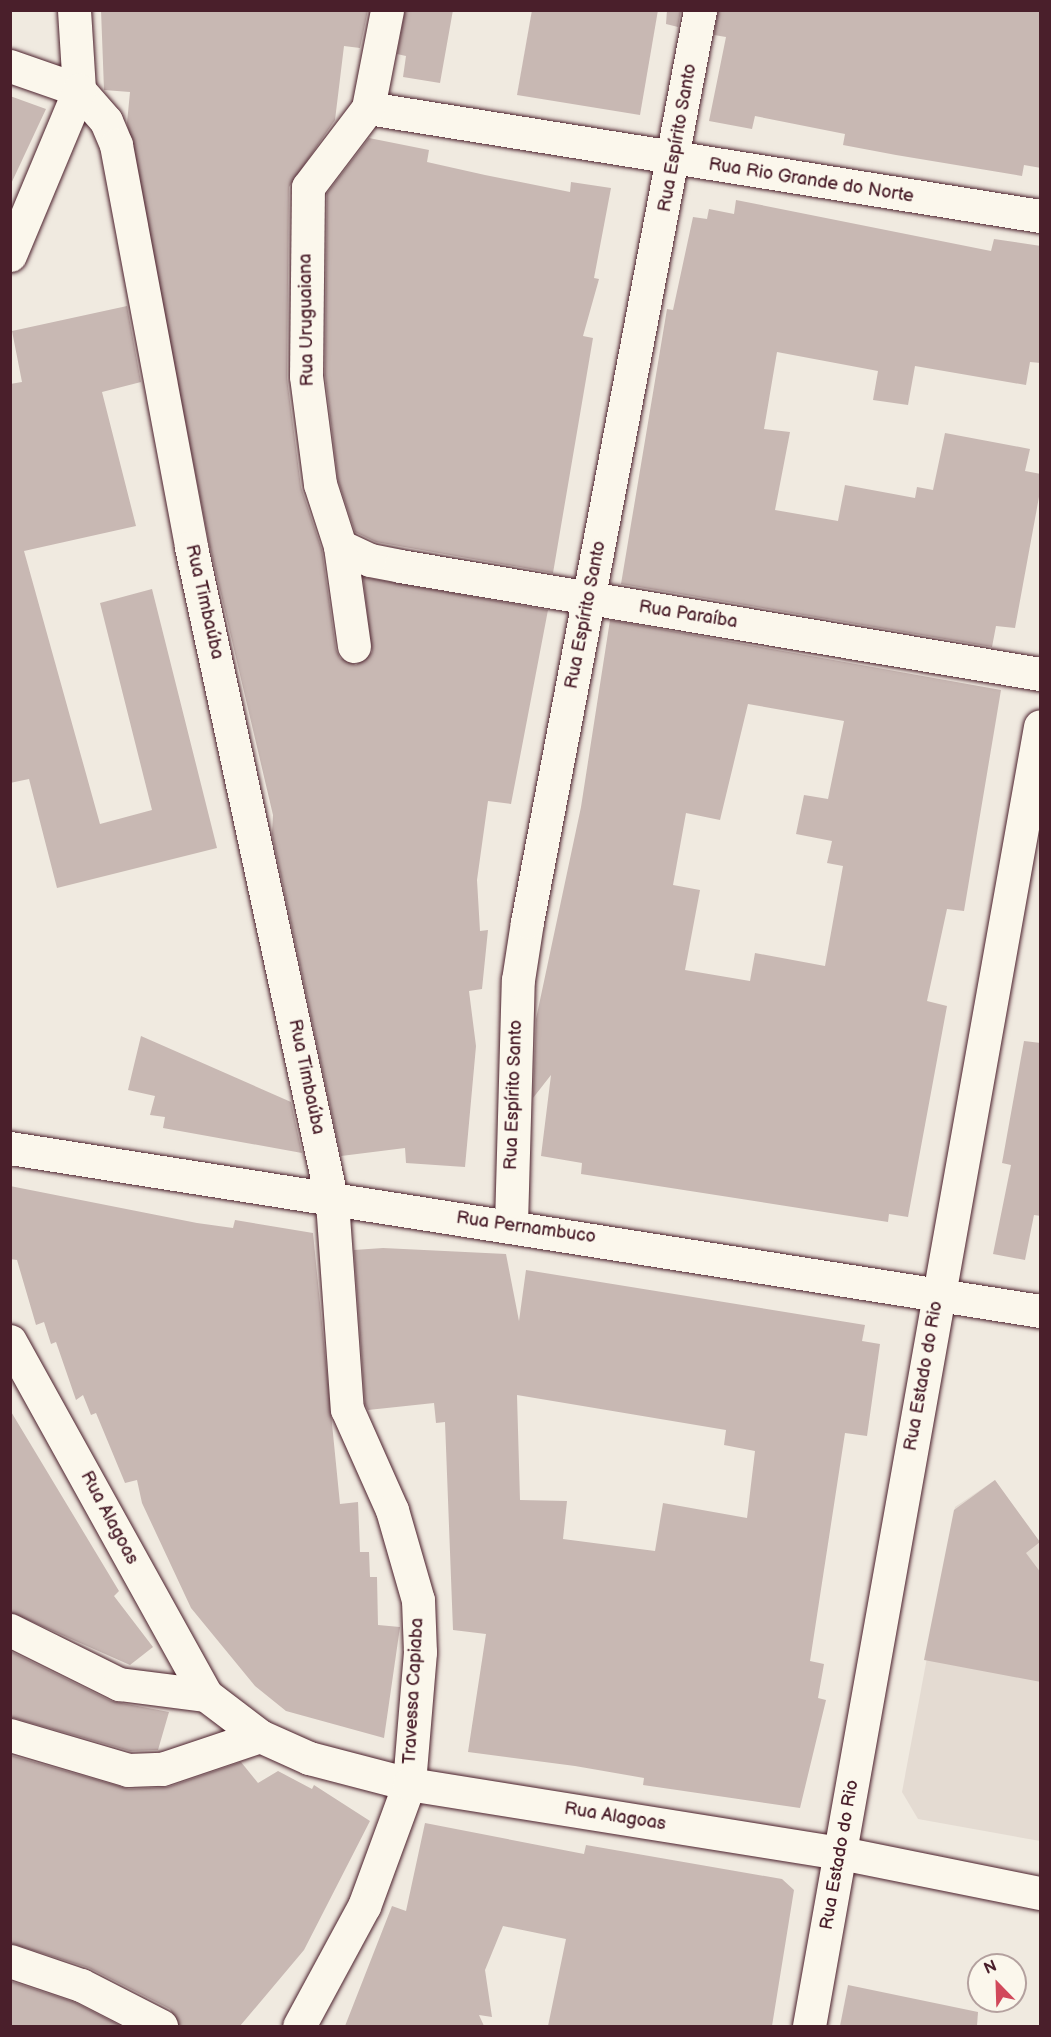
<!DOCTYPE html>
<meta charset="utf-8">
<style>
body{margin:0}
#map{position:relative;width:1051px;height:2037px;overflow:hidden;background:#f0eae0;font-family:"Balsamiq Sans",sans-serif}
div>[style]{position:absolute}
.built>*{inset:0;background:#e4dbd2}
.building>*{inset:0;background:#c8b8b3}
.roads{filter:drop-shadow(0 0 2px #4a1f2b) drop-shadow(0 0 2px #4a1f2b)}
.minor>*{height:33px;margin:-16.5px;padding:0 16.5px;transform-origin:16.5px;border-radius:16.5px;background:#fbf7ec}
span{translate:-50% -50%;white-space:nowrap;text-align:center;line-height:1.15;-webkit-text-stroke:6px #fbf7ec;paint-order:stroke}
.street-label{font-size:18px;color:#4a1f2b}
.frame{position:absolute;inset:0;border:12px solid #4a1f2b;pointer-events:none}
.north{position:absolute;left:967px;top:1953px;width:60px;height:60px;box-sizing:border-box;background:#fbf7ec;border:2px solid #b4a19f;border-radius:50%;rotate:337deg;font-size:16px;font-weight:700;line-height:24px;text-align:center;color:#4a1f2b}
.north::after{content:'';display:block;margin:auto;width:21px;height:27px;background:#d1495b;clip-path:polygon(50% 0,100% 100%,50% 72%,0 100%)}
</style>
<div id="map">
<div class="built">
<div style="clip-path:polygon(995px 1480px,1040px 1544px,1040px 1841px,918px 1819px,902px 1792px,955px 1507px)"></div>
</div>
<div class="building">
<div style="clip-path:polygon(101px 10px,368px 10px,360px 48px,344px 46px,335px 120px,289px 187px,287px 378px,301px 487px,322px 550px,336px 649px,340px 658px,356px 665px,372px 652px,363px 577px,548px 610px,511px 804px,488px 801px,477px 880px,480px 931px,488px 930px,482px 989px,469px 991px,476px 1046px,465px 1167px,406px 1163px,405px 1148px,341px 1156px,272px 834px,273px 815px,209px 543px,127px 123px,130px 92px,104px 90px)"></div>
<div style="clip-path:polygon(405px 10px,453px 10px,440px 83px,403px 77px,406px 56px,397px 54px)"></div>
<div style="clip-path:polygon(532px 10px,658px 10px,640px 115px,517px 95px)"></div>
<div style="clip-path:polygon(667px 10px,681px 10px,678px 27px,666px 24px)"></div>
<div style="clip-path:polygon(718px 10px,1041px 10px,1041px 168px,1024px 165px,1022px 176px,896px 155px,843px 145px,845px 134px,755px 116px,752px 129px,709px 121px,726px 37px,714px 35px)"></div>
<div style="clip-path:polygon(10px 96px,46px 109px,10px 186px)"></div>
<div style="clip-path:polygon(369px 138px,429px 150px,427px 162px,485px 175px,570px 192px,571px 182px,611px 188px,594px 278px,599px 279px,583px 336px,593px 338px,553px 573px,376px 542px,355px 532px,338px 480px,325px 375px,327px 193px)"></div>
<div style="clip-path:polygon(736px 200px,991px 251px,994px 239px,1041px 246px,1041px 363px,1030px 362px,1026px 385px,915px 366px,908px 405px,873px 400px,878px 371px,777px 352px,764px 429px,790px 432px,775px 510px,838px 521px,845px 485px,915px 498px,917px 487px,933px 490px,945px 433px,1030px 449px,1025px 471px,1041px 474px,1041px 486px,1015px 628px,996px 626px,992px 647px,621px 584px,667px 309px,673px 310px,693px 217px,707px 219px,709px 209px,734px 214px)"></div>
<div style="clip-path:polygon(127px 306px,141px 382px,102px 392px,136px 526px,24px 551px,100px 824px,152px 810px,100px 603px,152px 589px,217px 848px,57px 888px,29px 779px,10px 783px,10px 384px,22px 382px,12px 331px)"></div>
<div style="clip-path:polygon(evenodd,610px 620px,1001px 690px,964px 911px,947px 909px,927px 1001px,947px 1006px,908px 1217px,889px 1214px,888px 1222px,581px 1174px,582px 1163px,541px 1156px,551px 1075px,533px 1098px,536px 1019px,581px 807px,610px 620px,748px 704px,844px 721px,828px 799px,804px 795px,796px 834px,832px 841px,827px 863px,843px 866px,825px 966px,755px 953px,750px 981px,685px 970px,700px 890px,673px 885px,686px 813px,720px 820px,748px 704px)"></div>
<div style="clip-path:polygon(141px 1036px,291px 1102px,302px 1153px,163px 1128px,165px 1117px,150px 1115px,155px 1096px,128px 1090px)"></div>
<div style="clip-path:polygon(1024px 1041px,1041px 1043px,1041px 1216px,1034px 1215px,1025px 1260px,993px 1254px,1011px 1165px,1002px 1163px)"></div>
<div style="clip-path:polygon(10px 1186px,197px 1223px,233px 1228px,235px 1220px,313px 1233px,340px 1504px,358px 1502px,360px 1552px,369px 1552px,370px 1577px,377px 1577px,378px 1625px,400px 1627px,384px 1738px,286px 1711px,255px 1686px,191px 1608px,142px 1503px,137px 1480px,125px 1483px,96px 1413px,91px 1415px,83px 1395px,76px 1400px,56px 1342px,51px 1344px,44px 1322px,36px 1325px,17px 1260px,10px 1259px)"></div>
<div style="clip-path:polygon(evenodd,383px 1248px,506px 1254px,519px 1321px,526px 1270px,865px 1325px,862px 1341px,880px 1344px,867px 1436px,845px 1433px,810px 1661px,824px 1664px,818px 1698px,826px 1700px,800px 1808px,643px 1785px,644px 1778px,575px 1766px,468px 1752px,486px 1634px,453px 1630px,445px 1422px,436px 1423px,434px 1403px,368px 1410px,365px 1404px,354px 1250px,383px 1248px,517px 1395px,726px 1430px,724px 1445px,755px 1451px,747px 1518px,663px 1503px,655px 1551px,563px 1539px,567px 1501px,520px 1500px,517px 1395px)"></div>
<div style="clip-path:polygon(10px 1410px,119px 1591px,114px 1596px,153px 1647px,130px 1665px,10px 1612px)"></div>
<div style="clip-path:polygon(995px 1480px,1040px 1542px,1026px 1553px,1041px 1573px,1041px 1682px,924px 1660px,954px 1510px)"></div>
<div style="clip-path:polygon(10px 1651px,111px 1701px,169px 1712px,158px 1750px,130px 1751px,10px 1717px)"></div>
<div style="clip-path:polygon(10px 1755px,129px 1789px,168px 1787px,241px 1762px,258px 1783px,278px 1771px,312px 1789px,314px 1785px,370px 1821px,304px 1950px,240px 2026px,179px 2026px,170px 2009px,89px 1968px,10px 1943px)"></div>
<div style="clip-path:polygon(425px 1823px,584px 1854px,586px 1845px,782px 1879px,794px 1890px,772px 2026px,548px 2026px,566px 1939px,503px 1926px,485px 1970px,492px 2017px,479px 2015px,484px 2026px,345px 2026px,392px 1906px,406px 1911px)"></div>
<div style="clip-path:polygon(10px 1981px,74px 2002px,121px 2026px,10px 2026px)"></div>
<div style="clip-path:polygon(848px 1985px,978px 2012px,977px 2026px,840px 2026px)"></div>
</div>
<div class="roads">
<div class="minor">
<div style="left:74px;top:10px;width:80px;rotate:86.4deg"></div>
<div style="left:79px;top:90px;width:41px;rotate:48.9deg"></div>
<div style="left:106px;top:121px;width:26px;rotate:67deg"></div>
<div style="left:116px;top:145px;width:409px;rotate:79.4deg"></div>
<div style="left:191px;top:547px;width:670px;rotate:77.85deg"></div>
<div style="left:332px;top:1202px;width:208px;rotate:85.9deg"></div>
<div style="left:347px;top:1409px;width:111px;rotate:66deg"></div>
<div style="left:392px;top:1510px;width:94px;rotate:73.9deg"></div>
<div style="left:418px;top:1600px;width:52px;rotate:87.8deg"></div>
<div style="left:420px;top:1652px;width:132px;rotate:94.8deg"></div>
<div style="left:409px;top:1784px;width:130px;rotate:110.2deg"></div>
<div style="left:364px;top:1906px;width:136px;rotate:118.4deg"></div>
<div style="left:10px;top:66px;width:73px;rotate:19.2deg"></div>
<div style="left:368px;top:108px;width:681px;rotate:9.13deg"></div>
<div style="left:10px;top:255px;width:179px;rotate:-67.3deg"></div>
<div style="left:340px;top:546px;width:33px;rotate:25deg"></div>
<div style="left:370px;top:560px;width:31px;rotate:11deg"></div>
<div style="left:400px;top:566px;width:649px;rotate:9.58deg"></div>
<div style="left:354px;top:646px;width:101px;rotate:-98deg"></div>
<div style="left:340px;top:546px;width:65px;rotate:-107.9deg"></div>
<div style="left:320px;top:484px;width:109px;rotate:-97.4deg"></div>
<div style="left:306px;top:376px;width:189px;rotate:-89.4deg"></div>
<div style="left:308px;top:187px;width:99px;rotate:-52.8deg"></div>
<div style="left:368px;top:108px;width:100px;rotate:-79deg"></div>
<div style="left:10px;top:1148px;width:1043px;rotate:8.99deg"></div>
<div style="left:511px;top:1224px;width:244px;rotate:-88.4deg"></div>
<div style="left:518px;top:980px;width:59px;rotate:-81.2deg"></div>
<div style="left:527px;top:922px;width:928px;rotate:-79.26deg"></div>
<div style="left:10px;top:1341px;width:405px;rotate:61deg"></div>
<div style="left:206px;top:1695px;width:68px;rotate:37.2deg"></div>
<div style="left:260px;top:1736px;width:54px;rotate:24.2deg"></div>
<div style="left:309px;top:1758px;width:103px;rotate:14.6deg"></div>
<div style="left:409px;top:1784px;width:437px;rotate:9.1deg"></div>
<div style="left:841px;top:1853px;width:203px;rotate:11.4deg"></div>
<div style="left:10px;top:1630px;width:122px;rotate:26.4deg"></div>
<div style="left:119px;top:1684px;width:88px;rotate:7.2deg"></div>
<div style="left:10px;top:1735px;width:123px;rotate:16.5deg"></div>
<div style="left:128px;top:1770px;width:34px;rotate:-2deg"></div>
<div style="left:162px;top:1769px;width:103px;rotate:-18.6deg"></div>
<div style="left:10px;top:1961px;width:75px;rotate:18.7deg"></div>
<div style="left:81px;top:1985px;width:90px;rotate:27.1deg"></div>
<div style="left:809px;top:2026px;width:1320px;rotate:-79.92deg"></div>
</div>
</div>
<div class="street-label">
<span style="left:678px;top:138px;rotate:-80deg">Rua Espírito Santo</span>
<span style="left:811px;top:181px;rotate:9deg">Rua Rio Grande do Norte</span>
<span style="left:307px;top:320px;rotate:-91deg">Rua Uruguaiana</span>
<span style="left:204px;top:602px;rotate:77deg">Rua Timbaúba</span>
<span style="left:586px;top:615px;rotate:-79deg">Rua Espírito Santo</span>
<span style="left:688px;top:615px;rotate:9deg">Rua Paraíba</span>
<span style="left:306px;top:1077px;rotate:78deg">Rua Timbaúba</span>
<span style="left:514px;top:1095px;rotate:-88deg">Rua Espírito Santo</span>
<span style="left:526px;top:1228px;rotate:8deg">Rua Pernambuco</span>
<span style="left:924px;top:1376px;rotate:-80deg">Rua Estado do Rio</span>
<span style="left:109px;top:1518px;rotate:62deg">Rua Alagoas</span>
<span style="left:414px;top:1691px;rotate:-87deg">Travessa Capiaba</span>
<span style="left:615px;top:1817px;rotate:9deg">Rua Alagoas</span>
<span style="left:840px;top:1855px;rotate:-80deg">Rua Estado do Rio</span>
</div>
<div class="frame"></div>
<div class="north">N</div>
</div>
